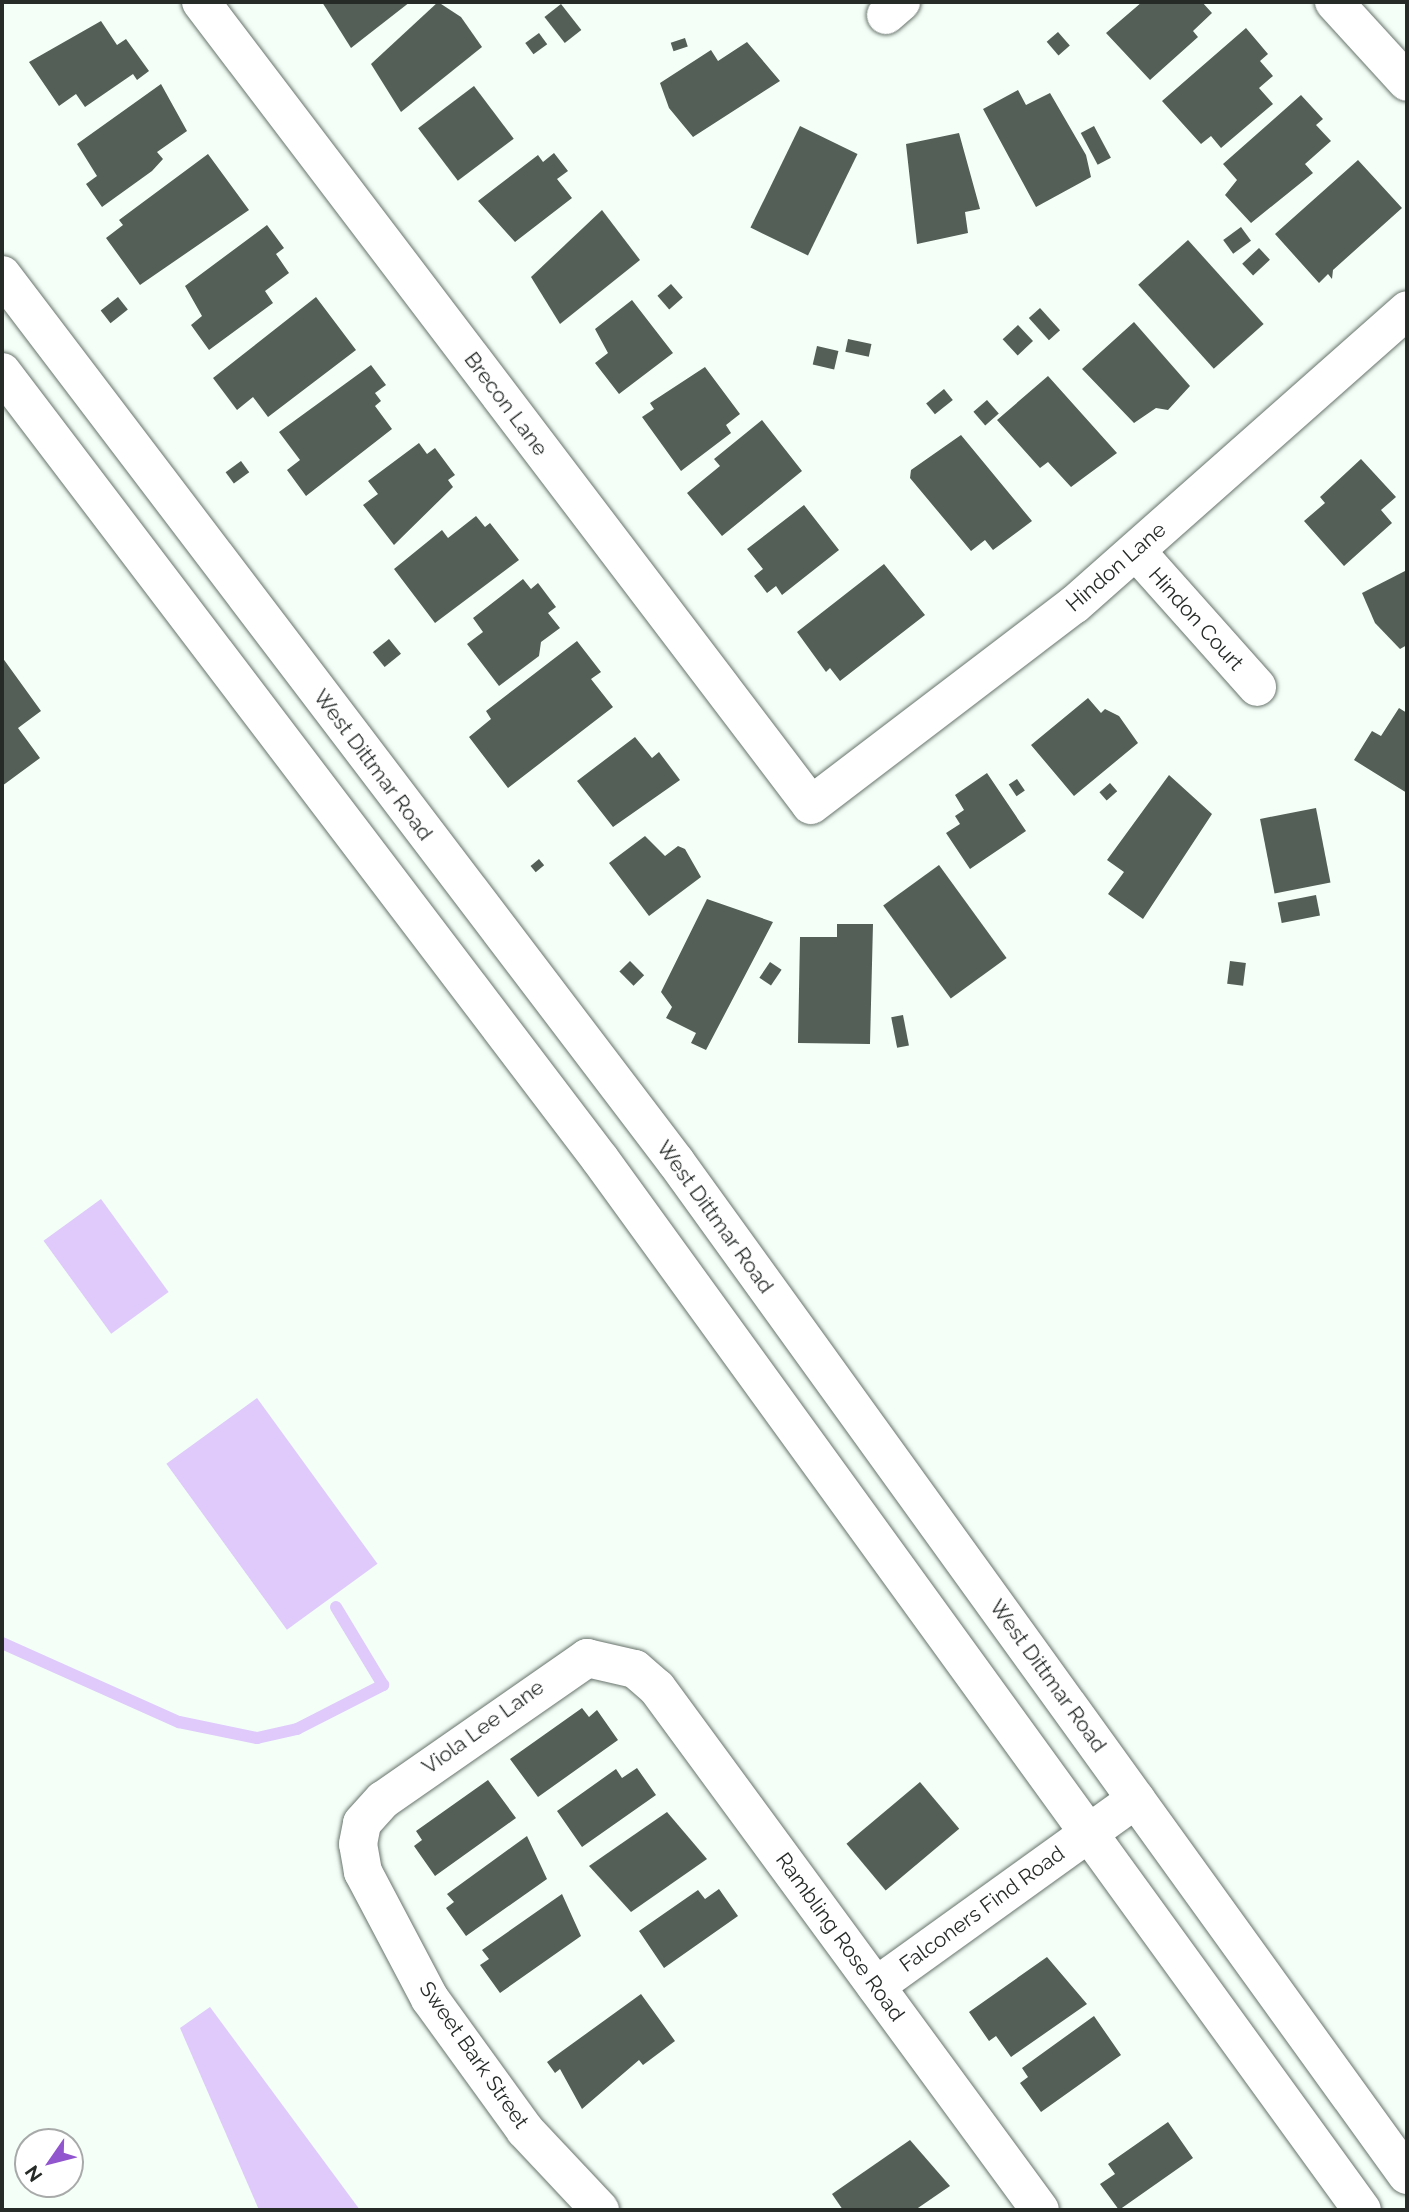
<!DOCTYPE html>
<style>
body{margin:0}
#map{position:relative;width:1409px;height:2212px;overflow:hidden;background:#f4fff8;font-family:Raleway,sans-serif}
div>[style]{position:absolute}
.water>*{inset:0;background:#dfcafb;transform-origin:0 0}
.stream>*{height:12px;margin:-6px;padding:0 6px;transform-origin:6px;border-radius:6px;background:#dfcafb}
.building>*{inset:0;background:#545f58;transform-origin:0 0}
.roads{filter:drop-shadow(0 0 2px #68746c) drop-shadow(0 0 2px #68746c)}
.minor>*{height:38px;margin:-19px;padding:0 19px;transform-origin:19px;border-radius:19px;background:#fff}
.tertiary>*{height:38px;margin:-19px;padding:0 19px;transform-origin:19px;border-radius:19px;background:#fff}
span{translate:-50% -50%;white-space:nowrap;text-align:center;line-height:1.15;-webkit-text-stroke:7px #fff;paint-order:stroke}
.street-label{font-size:21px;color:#262b28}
.frame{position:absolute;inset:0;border:4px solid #262b28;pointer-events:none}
.north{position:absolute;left:14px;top:2128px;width:70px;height:70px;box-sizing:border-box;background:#fff;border:2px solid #a8aaa9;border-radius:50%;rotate:235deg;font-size:19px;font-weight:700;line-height:28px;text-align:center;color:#262b28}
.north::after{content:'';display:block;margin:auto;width:24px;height:32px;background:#9156cd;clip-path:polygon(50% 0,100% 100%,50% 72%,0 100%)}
</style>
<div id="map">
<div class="water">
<div style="left:101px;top:1199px;width:115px;height:71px;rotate:54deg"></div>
<div style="left:257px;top:1398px;width:205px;height:112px;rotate:54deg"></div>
<div style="clip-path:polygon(210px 2007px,360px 2210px,259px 2210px,180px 2028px)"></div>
</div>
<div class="stream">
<div style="left:2px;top:1643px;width:194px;rotate:24.1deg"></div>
<div style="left:179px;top:1722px;width:80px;rotate:11.6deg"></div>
<div style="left:257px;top:1738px;width:41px;rotate:-12.7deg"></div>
<div style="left:297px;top:1729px;width:97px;rotate:-27.1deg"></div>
<div style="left:383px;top:1685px;width:91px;rotate:-121.1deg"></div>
</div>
<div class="building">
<div style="clip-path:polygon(322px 2px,410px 2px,351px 48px)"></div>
<div style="clip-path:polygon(438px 2px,461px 17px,482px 47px,401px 112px,371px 64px)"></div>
<div style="clip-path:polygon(1142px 2px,1202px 2px,1212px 13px,1193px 31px,1198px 37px,1150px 80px,1106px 33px)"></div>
<div style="left:561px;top:4px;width:33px;height:21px;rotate:52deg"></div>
<div style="clip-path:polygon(101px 21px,117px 45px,126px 39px,149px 71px,137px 80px,133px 74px,85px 107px,76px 94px,59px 106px,29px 62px)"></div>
<div style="clip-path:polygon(1246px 28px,1268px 54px,1260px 61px,1273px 76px,1259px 88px,1273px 104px,1221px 148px,1211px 136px,1201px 144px,1162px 101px)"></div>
<div style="left:1058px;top:32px;width:18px;height:15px;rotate:49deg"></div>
<div style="left:539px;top:33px;width:14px;height:17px;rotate:54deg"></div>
<div style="left:685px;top:38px;width:9px;height:15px;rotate:72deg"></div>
<div style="clip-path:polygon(747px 42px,780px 81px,693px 137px,669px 108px,660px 83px,711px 50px,718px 61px)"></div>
<div style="clip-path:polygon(161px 84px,187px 131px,157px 152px,163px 159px,152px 171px,102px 207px,86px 184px,97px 176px,77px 144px)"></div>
<div style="left:474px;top:86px;width:66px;height:70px;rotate:53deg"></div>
<div style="clip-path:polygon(1018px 90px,1026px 105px,1050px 93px,1086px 155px,1091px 177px,1036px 207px,983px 109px)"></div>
<div style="clip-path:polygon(1301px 95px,1323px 119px,1316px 125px,1331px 141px,1305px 164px,1313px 173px,1251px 223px,1225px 195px,1237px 180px,1223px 164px)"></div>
<div style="left:800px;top:126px;width:64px;height:113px;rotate:26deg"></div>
<div style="left:1094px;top:126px;width:36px;height:15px;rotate:62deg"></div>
<div style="clip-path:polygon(959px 133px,980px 209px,965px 212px,968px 233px,917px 244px,906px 144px)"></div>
<div style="clip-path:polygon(554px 153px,568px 171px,557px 179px,572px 198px,515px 242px,478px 201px,538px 155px,543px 162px)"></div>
<div style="clip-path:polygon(208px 154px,249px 210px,140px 285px,106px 238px,123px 225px,119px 220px)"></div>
<div style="clip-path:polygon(1358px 160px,1402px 208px,1333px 270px,1332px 279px,1328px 274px,1319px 283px,1275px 234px)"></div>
<div style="clip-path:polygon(602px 210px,640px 260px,560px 324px,531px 277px)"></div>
<div style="clip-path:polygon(267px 225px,284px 248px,276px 254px,289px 273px,265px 291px,273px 303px,209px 350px,191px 325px,202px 316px,185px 286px)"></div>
<div style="left:1241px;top:227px;width:17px;height:22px;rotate:54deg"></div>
<div style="left:1188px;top:240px;width:113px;height:67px;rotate:48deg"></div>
<div style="left:1259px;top:248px;width:16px;height:23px;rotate:47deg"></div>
<div style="left:671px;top:284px;width:18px;height:18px;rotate:49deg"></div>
<div style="left:118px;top:297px;width:16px;height:22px;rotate:52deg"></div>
<div style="clip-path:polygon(316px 297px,356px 350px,268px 417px,253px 397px,237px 410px,213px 378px)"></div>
<div style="clip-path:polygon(632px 300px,673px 353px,619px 394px,595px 363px,608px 353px,595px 329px)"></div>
<div style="left:1040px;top:308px;width:30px;height:15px;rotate:48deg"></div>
<div style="clip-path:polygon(1134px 322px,1190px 386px,1168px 410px,1156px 408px,1134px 423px,1082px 369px)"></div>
<div style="left:1018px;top:325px;width:22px;height:21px;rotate:47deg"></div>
<div style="left:848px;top:339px;width:24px;height:13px;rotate:12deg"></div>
<div style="left:817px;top:346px;width:22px;height:19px;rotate:13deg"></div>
<div style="clip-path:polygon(371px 365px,386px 385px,375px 393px,381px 401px,375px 406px,392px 429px,306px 496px,287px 470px,300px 460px,279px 432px)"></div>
<div style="clip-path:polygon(705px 367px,740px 414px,726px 425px,731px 433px,681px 471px,642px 417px,654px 409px,650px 403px)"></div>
<div style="clip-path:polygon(1048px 376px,1117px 453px,1071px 487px,1048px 462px,1040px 468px,997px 420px)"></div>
<div style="left:944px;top:389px;width:14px;height:23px;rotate:51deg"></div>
<div style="left:987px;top:400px;width:18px;height:18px;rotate:49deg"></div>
<div style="clip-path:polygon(762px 420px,802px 471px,722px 536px,687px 493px,720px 466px,714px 459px)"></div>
<div style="clip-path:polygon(961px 435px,1032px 521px,993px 550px,985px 540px,971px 551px,910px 478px,911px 470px)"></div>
<div style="clip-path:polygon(419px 443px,427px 454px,435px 448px,455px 475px,448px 480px,453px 487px,394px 545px,363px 505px,378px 494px,368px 481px)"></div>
<div style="clip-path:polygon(1361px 459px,1396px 497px,1381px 510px,1392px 523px,1344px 566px,1304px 521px,1325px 503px,1320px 497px)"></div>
<div style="left:241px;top:461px;width:14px;height:19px;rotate:54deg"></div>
<div style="clip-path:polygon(804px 505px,839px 550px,782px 595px,776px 586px,767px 593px,754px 576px,763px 569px,747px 549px)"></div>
<div style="clip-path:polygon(476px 516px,485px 527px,490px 523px,519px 560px,435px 623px,394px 569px,442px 530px,448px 538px)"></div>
<div style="clip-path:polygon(884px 564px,925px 615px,840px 681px,830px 668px,826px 672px,797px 632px)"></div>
<div style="clip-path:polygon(1407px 570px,1407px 645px,1400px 649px,1375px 623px,1362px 593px)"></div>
<div style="clip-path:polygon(523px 579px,531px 589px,538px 583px,556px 607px,548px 613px,560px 628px,541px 642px,539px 656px,499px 686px,467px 644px,483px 632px,473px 618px)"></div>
<div style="left:389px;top:639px;width:19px;height:21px;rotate:51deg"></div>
<div style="clip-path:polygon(577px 641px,601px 672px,591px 679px,613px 707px,508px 788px,469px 737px,491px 719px,486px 711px)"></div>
<div style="clip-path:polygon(2px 657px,41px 711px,18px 728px,40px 758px,2px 786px)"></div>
<div style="clip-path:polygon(1088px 698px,1101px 713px,1105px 709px,1119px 716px,1138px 743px,1074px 796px,1031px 745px)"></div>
<div style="clip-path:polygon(1399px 708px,1407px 713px,1407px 793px,1354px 760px,1372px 731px,1381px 736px)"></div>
<div style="clip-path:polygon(635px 737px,652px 758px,659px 752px,680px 780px,613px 827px,577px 781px)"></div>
<div style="clip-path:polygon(987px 773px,1026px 831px,970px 869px,946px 833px,960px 824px,955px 816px,964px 810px,955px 795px)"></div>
<div style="clip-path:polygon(1169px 775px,1212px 814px,1143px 919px,1108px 894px,1124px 872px,1107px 860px)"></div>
<div style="left:1017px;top:779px;width:14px;height:10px;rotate:56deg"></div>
<div style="left:1110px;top:783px;width:11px;height:14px;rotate:49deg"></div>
<div style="left:1316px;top:808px;width:76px;height:57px;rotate:79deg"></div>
<div style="clip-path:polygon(645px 836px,665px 856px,678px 846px,685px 849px,701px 877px,649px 916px,609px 863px)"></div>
<div style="left:539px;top:859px;width:8px;height:11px;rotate:50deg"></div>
<div style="left:939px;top:865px;width:115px;height:69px;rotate:54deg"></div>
<div style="left:1316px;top:895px;width:21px;height:39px;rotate:79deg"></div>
<div style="clip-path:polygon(707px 899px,773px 922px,706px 1050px,691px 1043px,696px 1033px,666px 1018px,672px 1007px,661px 992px)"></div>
<div style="clip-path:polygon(837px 924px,873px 924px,870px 1044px,798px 1043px,800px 937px,837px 937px)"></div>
<div style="left:630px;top:961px;width:20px;height:15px;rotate:45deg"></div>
<div style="left:1230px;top:961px;width:16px;height:23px;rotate:7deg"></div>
<div style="left:770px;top:962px;width:14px;height:19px;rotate:34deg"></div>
<div style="left:903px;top:1015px;width:31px;height:12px;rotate:79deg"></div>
<div style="clip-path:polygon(582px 1708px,589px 1717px,597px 1710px,618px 1740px,538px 1797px,510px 1759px)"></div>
<div style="clip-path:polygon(637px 1768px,656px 1795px,582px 1847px,557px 1811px,616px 1769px,622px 1778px)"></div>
<div style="clip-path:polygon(488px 1780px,516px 1818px,435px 1876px,414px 1846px,422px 1840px,416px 1831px)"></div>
<div style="left:920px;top:1782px;width:61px;height:96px;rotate:50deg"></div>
<div style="clip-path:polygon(667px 1812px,707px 1859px,631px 1912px,589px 1866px)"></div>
<div style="clip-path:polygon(527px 1836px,547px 1879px,466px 1936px,446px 1908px,454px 1902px,447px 1894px)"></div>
<div style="clip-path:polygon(719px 1889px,738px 1916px,664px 1968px,639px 1931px,698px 1890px,705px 1899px)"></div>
<div style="clip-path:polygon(562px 1894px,581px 1936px,500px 1993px,480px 1965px,489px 1959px,482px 1950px)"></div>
<div style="clip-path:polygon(1047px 1957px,1087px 2004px,1011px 2057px,996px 2036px,989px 2041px,969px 2012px)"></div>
<div style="clip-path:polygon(641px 1994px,675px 2041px,643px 2065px,639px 2060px,582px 2109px,560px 2069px,555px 2073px,547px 2062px)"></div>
<div style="clip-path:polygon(1094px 2016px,1121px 2055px,1041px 2112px,1020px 2083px,1028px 2077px,1022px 2068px)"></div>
<div style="clip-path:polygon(1168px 2122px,1193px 2158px,1119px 2210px,1100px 2184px,1115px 2174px,1108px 2164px)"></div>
<div style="clip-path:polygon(910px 2140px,950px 2186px,915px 2210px,843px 2210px,832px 2194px)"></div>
</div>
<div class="roads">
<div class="minor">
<div style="left:201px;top:2px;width:1008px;rotate:52.78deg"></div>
<div style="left:811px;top:805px;width:330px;rotate:-37.3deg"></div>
<div style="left:1074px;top:605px;width:445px;rotate:-41.5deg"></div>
<div style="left:1334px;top:2px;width:108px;rotate:47.6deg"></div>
<div style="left:886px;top:15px;width:20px;rotate:-41deg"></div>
<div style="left:1136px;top:551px;width:182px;rotate:48.3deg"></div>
<div style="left:876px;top:1986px;width:320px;rotate:-35.7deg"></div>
<div style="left:600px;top:2210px;width:110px;rotate:-133.2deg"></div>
<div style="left:525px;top:2130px;width:162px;rotate:-125.9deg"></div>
<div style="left:430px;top:1999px;width:144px;rotate:-117.8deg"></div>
<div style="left:363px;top:1872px;width:28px;rotate:-100deg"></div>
<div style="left:358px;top:1844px;width:21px;rotate:-79deg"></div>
<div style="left:362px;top:1823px;width:31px;rotate:-48deg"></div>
<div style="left:383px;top:1800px;width:249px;rotate:-34.8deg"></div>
<div style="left:587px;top:1658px;width:49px;rotate:12.9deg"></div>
<div style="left:635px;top:1669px;width:29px;rotate:41deg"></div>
<div style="left:657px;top:1688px;width:647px;rotate:53.73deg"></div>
</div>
<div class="tertiary">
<div style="left:2px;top:275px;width:1114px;rotate:52.77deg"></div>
<div style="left:676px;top:1162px;width:1249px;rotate:54.19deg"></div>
<div style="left:2px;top:372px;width:988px;rotate:52.77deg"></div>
<div style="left:600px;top:1159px;width:1298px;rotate:54.06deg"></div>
</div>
</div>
<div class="street-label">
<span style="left:506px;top:404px;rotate:53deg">Brecon Lane</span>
<span style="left:1116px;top:567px;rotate:-41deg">Hindon Lane</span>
<span style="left:1196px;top:619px;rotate:48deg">Hindon Court</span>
<span style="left:373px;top:765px;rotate:53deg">West Dittmar Road</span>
<span style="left:715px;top:1217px;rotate:54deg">West Dittmar Road</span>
<span style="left:1048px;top:1676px;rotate:54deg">West Dittmar Road</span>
<span style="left:483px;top:1727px;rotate:-36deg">Viola Lee Lane</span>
<span style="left:982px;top:1909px;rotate:-36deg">Falconers Find Road</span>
<span style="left:840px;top:1937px;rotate:54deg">Rambling Rose Road</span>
<span style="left:474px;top:2055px;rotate:55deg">Sweet Bark Street</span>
</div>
<div class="frame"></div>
<div class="north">N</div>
</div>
